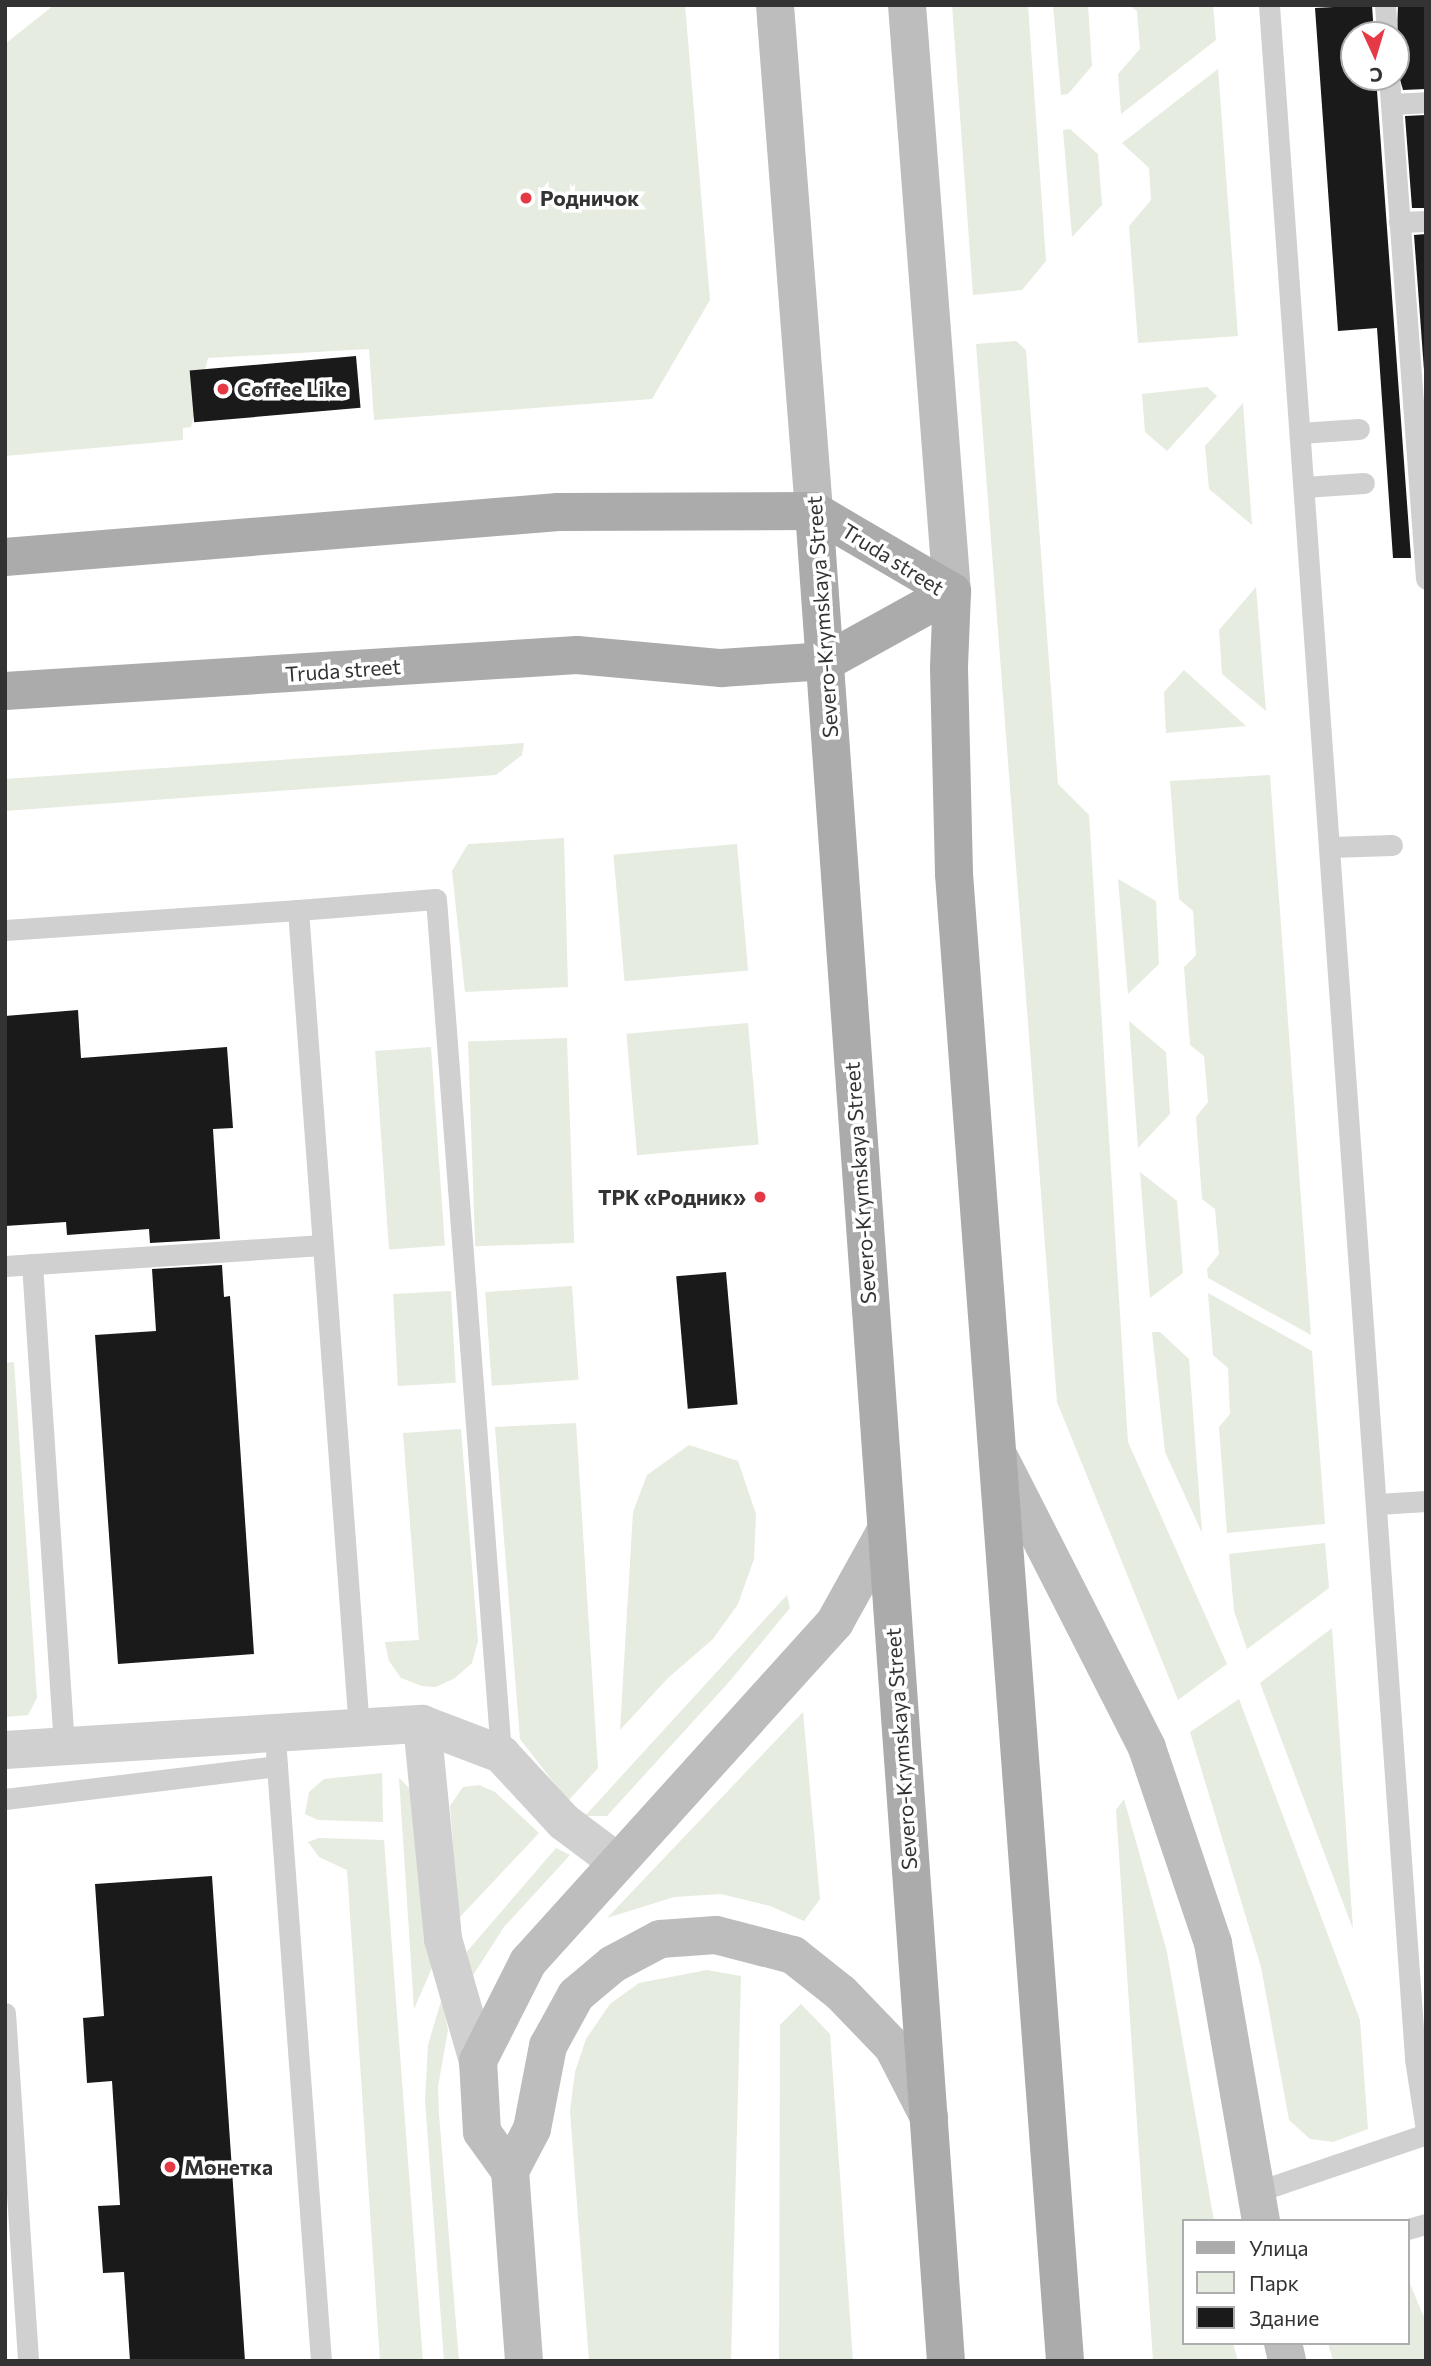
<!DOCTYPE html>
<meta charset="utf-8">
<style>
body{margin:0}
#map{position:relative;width:1431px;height:2366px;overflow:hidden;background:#fff;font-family:Commissioner,sans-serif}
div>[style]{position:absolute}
.green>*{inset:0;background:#e6ecdf;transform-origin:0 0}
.building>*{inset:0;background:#1a1a1a;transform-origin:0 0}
.lane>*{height:21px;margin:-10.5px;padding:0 10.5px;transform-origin:10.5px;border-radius:10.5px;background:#d0d0d0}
.street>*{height:38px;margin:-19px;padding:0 19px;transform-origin:19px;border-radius:19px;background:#d0d0d0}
.secondary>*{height:38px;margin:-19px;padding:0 19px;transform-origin:19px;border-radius:19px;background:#bdbdbd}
.primary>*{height:38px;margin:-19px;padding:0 19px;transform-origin:19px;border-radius:19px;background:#ababab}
.dots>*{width:19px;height:19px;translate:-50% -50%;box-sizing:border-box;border:4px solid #fff;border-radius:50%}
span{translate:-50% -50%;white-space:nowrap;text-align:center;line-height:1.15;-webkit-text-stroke:7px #fff;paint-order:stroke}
.poi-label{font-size:21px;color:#333;font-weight:700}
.left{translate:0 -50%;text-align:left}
.right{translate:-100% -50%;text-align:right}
.street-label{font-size:21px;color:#333}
.frame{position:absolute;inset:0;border:7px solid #333;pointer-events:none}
.legend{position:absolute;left:1182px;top:2219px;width:228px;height:126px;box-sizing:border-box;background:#fff;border:2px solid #adadad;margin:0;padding:9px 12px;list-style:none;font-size:21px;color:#333}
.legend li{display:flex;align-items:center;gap:14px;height:35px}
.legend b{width:35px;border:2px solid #adadad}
.north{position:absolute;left:1340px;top:21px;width:70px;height:70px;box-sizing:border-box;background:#fff;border:2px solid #adadad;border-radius:50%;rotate:176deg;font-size:19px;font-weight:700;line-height:28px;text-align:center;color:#333}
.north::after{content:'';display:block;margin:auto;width:24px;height:32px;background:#e63946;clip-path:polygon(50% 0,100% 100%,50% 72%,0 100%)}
</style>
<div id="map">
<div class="green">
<div style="clip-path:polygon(54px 5px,685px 5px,710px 300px,652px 399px,374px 420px,369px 349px,208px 358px,191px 427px,183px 428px,183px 440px,5px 456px,5px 44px)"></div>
<div style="clip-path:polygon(952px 5px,1028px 5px,1046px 261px,1022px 290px,973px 295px)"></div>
<div style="clip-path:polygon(1053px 5px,1088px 5px,1092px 66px,1068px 94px,1061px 95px)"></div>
<div style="clip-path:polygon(1129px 5px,1213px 5px,1216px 40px,1121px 114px,1118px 74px,1140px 49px,1137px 11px)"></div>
<div style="clip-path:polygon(1218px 69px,1238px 336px,1138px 343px,1129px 226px,1151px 200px,1149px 168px,1122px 143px)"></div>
<div style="clip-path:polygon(1070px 129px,1098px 154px,1102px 205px,1072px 237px,1063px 130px)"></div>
<div style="clip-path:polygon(1016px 341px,1026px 350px,1058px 784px,1089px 815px,1128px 1442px,1227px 1664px,1178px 1700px,1057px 1402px,976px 344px)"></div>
<div style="clip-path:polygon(1207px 387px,1217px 396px,1167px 451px,1145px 432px,1142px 394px)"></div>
<div style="clip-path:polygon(1243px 403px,1252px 525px,1209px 489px,1205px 446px)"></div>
<div style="clip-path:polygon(1256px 587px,1266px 711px,1222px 674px,1219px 630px)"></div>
<div style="clip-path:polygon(1184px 670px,1246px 726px,1166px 733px,1164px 692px)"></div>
<div style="clip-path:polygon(524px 743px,522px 755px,496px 775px,5px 811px,5px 779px)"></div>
<div style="clip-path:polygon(1270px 775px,1311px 1335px,1208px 1278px,1207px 1269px,1219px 1254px,1215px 1209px,1202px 1199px,1196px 1117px,1208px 1102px,1204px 1056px,1190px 1045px,1184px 967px,1196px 955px,1193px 911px,1179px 899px,1170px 781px)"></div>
<div style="clip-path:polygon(564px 838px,568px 987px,465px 992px,452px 871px,468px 844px)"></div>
<div style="left:737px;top:844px;width:127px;height:124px;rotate:85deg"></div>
<div style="clip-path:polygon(1118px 879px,1156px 901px,1159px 964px,1128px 994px)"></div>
<div style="clip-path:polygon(1129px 1021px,1166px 1052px,1170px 1114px,1138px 1148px)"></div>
<div style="left:748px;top:1023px;width:122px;height:122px;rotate:85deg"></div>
<div style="left:567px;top:1038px;width:205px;height:99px;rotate:88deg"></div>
<div style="left:431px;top:1047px;width:199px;height:56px;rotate:86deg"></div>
<div style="clip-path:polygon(1140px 1172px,1177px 1201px,1183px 1273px,1150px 1298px)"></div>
<div style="left:572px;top:1286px;width:94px;height:87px;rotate:86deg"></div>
<div style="left:451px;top:1291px;width:92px;height:58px;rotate:87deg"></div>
<div style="clip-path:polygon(1208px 1293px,1312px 1351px,1325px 1524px,1227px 1533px,1219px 1427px,1230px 1414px,1228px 1368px,1213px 1355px)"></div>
<div style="clip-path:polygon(1152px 1332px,1160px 1332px,1189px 1359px,1202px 1533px,1165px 1452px)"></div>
<div style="clip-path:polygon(14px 1362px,37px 1698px,28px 1715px,5px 1717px,5px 1363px)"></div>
<div style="clip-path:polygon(576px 1423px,598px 1768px,568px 1801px,520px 1739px,495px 1427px)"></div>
<div style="clip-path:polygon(461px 1429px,478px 1641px,472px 1663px,455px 1678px,436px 1687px,422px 1686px,401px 1678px,389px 1661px,385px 1642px,419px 1640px,403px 1433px)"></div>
<div style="clip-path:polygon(689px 1445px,738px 1461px,756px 1514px,754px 1559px,738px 1604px,713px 1639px,668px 1678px,620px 1730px,633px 1512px,647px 1475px)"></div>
<div style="clip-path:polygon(1325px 1543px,1329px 1588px,1247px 1649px,1234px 1611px,1229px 1554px)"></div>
<div style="clip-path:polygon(787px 1595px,790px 1608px,729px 1682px,607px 1816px,585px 1816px)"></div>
<div style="clip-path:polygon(1332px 1628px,1353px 1929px,1260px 1683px)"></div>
<div style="clip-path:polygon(1239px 1699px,1360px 2020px,1368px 2129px,1333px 2142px,1310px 2139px,1289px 2120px,1261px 1967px,1190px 1732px)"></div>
<div style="clip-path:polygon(803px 1712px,820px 1899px,804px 1921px,770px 1906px,721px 1894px,674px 1897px,607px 1918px)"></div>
<div style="clip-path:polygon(382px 1773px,383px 1822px,318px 1820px,305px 1814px,309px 1792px,324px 1779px)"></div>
<div style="clip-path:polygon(399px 1778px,412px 1791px,435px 1961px,414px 2009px)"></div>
<div style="clip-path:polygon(479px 1785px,495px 1792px,539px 1833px,459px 1918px,450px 1806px,463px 1787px)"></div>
<div style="clip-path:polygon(1124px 1799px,1167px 1952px,1214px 2221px,1184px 2221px,1184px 2343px,1233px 2343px,1238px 2361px,1153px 2361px,1116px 1810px)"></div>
<div style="clip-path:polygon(319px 1838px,384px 1840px,423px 2361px,380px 2361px,347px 1870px,319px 1857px,308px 1842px)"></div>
<div style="clip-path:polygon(556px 1848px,570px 1855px,504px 1927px,470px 1980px,464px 1955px)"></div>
<div style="clip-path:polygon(707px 1970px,741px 1976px,731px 2361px,589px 2361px,570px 2111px,575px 2072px,586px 2039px,610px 2004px,639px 1983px)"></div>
<div style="clip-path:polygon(442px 1998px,448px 2030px,438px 2087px,439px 2114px,459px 2361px,444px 2361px,425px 2100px,428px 2045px)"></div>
<div style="clip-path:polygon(801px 2004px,830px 2034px,853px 2361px,779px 2361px,780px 2025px)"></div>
<div style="clip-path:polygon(1408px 2279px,1426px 2322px,1426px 2361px,1333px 2361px,1328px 2343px,1408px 2343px)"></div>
</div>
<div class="building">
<div style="clip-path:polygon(1372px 5px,1374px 35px,1354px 35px,1354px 77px,1376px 77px,1411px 558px,1393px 558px,1377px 328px,1338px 331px,1315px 8px)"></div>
<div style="clip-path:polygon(1398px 5px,1426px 5px,1426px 89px,1403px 90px,1396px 66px)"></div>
<div style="clip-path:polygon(1426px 115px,1426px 208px,1412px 208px,1405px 116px)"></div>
<div style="clip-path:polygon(1426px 234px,1426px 397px,1414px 235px)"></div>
<div style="left:356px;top:356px;width:52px;height:167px;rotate:85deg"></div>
<div style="clip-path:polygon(78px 1010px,81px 1058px,227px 1047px,233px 1128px,213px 1129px,220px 1239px,150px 1243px,149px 1229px,67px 1235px,66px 1222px,5px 1226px,5px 1016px)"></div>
<div style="clip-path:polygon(222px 1265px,224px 1297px,230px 1296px,254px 1654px,118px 1664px,95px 1335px,156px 1331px,152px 1269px)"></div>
<div style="left:726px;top:1272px;width:133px;height:50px;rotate:85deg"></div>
<div style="clip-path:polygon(212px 1876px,245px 2361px,130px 2361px,124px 2272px,103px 2273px,98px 2206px,120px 2205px,112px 2081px,87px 2083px,83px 2018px,104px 2016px,95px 1884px)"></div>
</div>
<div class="lane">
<div style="left:1269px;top:5px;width:2059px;rotate:85.93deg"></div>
<div style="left:1415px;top:2059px;width:72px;rotate:81.2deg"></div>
<div style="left:1385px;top:5px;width:30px;rotate:86deg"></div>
<div style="left:1389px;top:77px;width:503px;rotate:85.78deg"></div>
<div style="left:1391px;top:104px;width:35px;rotate:-3deg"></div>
<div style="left:1399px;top:222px;width:27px;rotate:-2deg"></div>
<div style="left:1300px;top:433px;width:59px;rotate:-3.9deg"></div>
<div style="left:1304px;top:487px;width:60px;rotate:-3.8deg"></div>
<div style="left:1331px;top:847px;width:61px;rotate:-1.9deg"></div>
<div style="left:298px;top:910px;width:138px;rotate:-4.6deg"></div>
<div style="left:436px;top:899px;width:857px;rotate:85.65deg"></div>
<div style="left:5px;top:930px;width:294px;rotate:-3.9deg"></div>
<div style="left:298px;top:910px;width:820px;rotate:85.74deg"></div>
<div style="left:32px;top:1264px;width:483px;rotate:86.2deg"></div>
<div style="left:5px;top:1266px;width:318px;rotate:-3.8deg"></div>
<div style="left:1378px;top:1504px;width:48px;rotate:-3.6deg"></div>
<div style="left:277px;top:1766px;width:597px;rotate:85.77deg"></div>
<div style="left:5px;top:1799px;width:274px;rotate:-6.9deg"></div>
<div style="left:277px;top:1766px;width:13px;rotate:-94deg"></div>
<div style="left:5px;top:2013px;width:349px;rotate:86.2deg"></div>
<div style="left:1256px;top:2192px;width:180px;rotate:-18.8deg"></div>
<div style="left:1408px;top:2229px;width:19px;rotate:-16deg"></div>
</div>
<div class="street">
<div style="left:422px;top:1724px;width:216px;rotate:84.4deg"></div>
<div style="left:443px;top:1939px;width:127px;rotate:74deg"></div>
<div style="left:5px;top:1750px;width:418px;rotate:-3.6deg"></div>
<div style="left:422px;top:1724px;width:85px;rotate:20.8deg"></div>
<div style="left:501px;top:1754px;width:93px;rotate:47.2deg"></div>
<div style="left:564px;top:1822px;width:65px;rotate:36.9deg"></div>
</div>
<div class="secondary">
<div style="left:775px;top:5px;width:508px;rotate:85.59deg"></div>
<div style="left:907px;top:5px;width:589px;rotate:85.62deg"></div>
<div style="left:1000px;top:1459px;width:324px;rotate:63deg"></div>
<div style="left:1147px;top:1748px;width:206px;rotate:71.3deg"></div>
<div style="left:1213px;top:1943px;width:282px;rotate:80.2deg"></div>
<div style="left:510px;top:2171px;width:47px;rotate:-62.4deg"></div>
<div style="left:532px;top:2129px;width:85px;rotate:-79.1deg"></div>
<div style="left:548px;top:2046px;width:58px;rotate:-61.2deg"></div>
<div style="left:576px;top:1995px;width:48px;rotate:-40deg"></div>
<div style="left:613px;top:1964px;width:53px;rotate:-28deg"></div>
<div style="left:660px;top:1939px;width:56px;rotate:-4.1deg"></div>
<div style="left:716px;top:1935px;width:80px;rotate:14.6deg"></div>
<div style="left:793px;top:1955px;width:61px;rotate:38.4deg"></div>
<div style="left:841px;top:1993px;width:75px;rotate:46.1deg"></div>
<div style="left:893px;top:2047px;width:79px;rotate:62.8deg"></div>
<div style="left:1283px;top:2343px;width:18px;rotate:77deg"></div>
<div style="left:524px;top:2361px;width:191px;rotate:-94.2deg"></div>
<div style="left:510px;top:2171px;width:48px;rotate:-125.7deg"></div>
<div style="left:482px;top:2132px;width:71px;rotate:-93.2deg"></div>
<div style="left:478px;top:2061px;width:111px;rotate:-63.2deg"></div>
<div style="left:528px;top:1962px;width:458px;rotate:-47.9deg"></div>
<div style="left:835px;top:1622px;width:101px;rotate:-60.9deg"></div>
</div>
<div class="primary">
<div style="left:814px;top:511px;width:1855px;rotate:85.92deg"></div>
<div style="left:5px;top:557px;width:555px;rotate:-4.65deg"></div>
<div style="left:558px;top:512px;width:256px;rotate:-0.2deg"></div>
<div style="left:814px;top:511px;width:160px;rotate:30.4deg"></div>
<div style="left:952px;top:592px;width:76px;rotate:92.3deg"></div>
<div style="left:949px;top:668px;width:206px;rotate:88.6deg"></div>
<div style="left:954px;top:874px;width:1491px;rotate:85.73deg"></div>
<div style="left:5px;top:691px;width:573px;rotate:-3.6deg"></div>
<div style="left:577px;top:655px;width:145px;rotate:5.2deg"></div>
<div style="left:721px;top:668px;width:106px;rotate:-3.8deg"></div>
<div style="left:827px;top:661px;width:143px;rotate:-28.9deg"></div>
</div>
<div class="dots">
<div style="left:526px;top:198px;background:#e63946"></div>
<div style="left:223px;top:389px;background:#e63946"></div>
<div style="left:760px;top:1197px;background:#e63946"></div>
<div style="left:170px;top:2167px;background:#e63946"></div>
</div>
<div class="poi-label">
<span class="left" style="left:540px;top:198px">Родничок</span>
<span class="left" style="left:237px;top:389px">Coffee Like</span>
<span class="right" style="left:746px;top:1197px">ТРК «Родник»</span>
<span class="left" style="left:184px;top:2167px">Монетка</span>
</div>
<div class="street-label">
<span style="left:893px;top:559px;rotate:32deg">Truda street</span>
<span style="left:822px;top:617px;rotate:-94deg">Severo-Krymskaya Street</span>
<span style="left:343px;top:670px;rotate:-4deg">Truda street</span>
<span style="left:860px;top:1183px;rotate:-94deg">Severo-Krymskaya Street</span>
<span style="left:901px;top:1749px;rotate:-94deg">Severo-Krymskaya Street</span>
</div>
<div class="frame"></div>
<ul class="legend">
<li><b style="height:9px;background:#ababab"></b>Улица</li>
<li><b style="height:19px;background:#e6ecdf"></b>Парк</li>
<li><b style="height:19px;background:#1a1a1a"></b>Здание</li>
</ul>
<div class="north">С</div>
</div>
